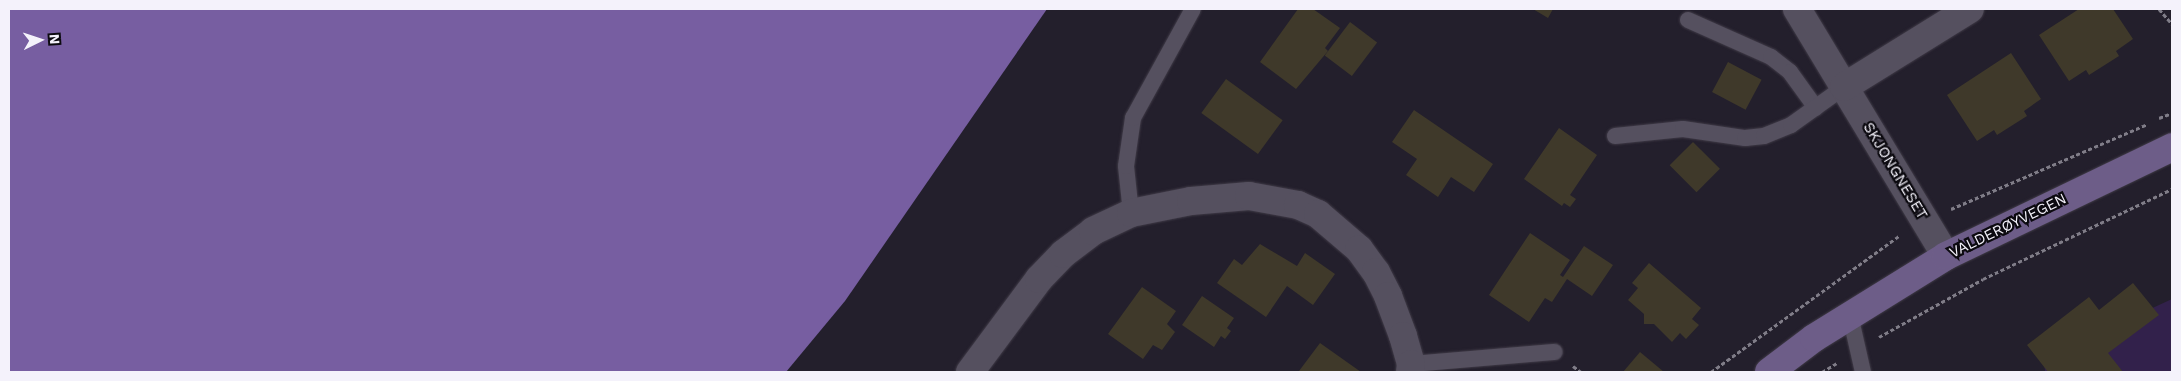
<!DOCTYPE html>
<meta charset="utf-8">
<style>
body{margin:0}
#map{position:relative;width:2181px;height:381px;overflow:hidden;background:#231f2c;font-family:"Work Sans",sans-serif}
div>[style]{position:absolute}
.green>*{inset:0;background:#32214b}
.water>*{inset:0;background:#775ea1}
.building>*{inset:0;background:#3f392a;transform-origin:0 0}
.path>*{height:3px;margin-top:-1.5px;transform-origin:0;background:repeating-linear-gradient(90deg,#807d88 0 4px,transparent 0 6.5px)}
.roads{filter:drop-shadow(0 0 1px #403b47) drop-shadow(0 0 1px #403b47)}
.lane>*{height:16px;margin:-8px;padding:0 8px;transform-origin:8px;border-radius:8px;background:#55505f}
.street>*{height:28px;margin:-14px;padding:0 14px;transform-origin:14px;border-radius:14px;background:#55505f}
.secondary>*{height:28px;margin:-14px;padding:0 14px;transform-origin:14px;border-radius:14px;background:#6d5d88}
span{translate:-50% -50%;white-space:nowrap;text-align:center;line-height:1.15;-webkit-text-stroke:4.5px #0c0a10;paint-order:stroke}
.street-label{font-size:15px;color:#f4f2fb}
.frame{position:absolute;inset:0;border:10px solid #f4f2fb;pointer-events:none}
.north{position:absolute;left:15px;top:15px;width:50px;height:50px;-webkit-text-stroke:4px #0c0a10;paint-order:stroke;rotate:86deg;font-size:14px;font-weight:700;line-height:20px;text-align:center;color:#f4f2fb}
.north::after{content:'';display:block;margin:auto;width:18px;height:22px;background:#f4f2fb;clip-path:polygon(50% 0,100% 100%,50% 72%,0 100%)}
</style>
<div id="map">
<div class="green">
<div style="clip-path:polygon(2172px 299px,2172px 372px,2045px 372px,2044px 358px)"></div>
</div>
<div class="water">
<div style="clip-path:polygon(9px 9px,1047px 9px,845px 301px,786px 372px,9px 372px)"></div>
</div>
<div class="building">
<div style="clip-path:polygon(1298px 9px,1313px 9px,1340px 28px,1325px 48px,1328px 51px,1296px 89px,1260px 62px)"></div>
<div style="clip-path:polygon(1533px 9px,1553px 9px,1548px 18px)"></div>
<div style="clip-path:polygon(2079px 9px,2113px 9px,2133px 39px,2116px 51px,2119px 56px,2089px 75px,2086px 70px,2069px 81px,2039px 35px)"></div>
<div style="left:1350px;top:22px;width:34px;height:42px;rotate:37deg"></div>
<div style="clip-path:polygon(2011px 53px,2041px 99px,2024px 111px,2027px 116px,1997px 135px,1994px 130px,1977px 141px,1947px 95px)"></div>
<div style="left:1728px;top:62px;width:38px;height:34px;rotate:28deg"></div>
<div style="left:1226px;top:79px;width:70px;height:42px;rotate:36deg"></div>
<div style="clip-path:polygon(1414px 110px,1493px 164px,1474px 192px,1451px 177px,1438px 197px,1406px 175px,1417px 159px,1392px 142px)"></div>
<div style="clip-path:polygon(1559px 128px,1597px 155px,1570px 195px,1576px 199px,1570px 207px,1564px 203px,1562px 206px,1524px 179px)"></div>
<div style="left:1693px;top:142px;width:38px;height:33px;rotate:45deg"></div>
<div style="clip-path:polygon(1530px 233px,1570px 260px,1560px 275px,1563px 277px,1584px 246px,1613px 265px,1592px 296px,1567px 279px,1552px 302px,1545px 298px,1529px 322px,1489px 295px)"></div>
<div style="clip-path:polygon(1260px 244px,1297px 266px,1305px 253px,1335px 274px,1313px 305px,1287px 286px,1266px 317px,1217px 283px,1234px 259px,1242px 265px)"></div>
<div style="clip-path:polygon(1649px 263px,1701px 308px,1692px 319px,1699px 325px,1686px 339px,1680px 333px,1672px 342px,1654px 324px,1644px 324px,1644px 314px,1628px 300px,1638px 288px,1632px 283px)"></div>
<div style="clip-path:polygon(2133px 283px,2159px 315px,2108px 353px,2123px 372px,2048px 372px,2027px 345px,2089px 297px,2099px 310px)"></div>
<div style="clip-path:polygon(1142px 287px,1176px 311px,1167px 324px,1175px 332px,1162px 350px,1153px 345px,1143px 359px,1108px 334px)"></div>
<div style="clip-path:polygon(1202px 296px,1234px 318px,1227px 328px,1231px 331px,1225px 339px,1221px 336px,1214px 347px,1182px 325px)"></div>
<div style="clip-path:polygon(1320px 343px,1361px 372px,1302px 372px,1299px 371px)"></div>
<div style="clip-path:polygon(1640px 352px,1664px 372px,1623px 372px)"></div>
</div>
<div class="path">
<div style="left:2159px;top:9px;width:20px;rotate:49deg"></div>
<div style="left:2159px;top:118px;width:14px;rotate:-21deg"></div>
<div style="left:1951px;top:209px;width:214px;rotate:-23.4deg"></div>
<div style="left:1879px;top:337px;width:119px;rotate:-29.1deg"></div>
<div style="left:1983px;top:279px;width:209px;rotate:-25.5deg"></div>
<div style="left:1573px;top:366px;width:10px;rotate:37deg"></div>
<div style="left:1711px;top:372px;width:233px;rotate:-35.9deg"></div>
<div style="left:1822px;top:372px;width:17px;rotate:-31deg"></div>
</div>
<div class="roads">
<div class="lane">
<div style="left:1688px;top:20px;width:91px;rotate:24deg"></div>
<div style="left:1771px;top:57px;width:24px;rotate:38deg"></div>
<div style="left:1790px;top:72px;width:44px;rotate:54.2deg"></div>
<div style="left:1615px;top:136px;width:68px;rotate:-5.9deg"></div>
<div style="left:1683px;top:129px;width:63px;rotate:8.3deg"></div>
<div style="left:1745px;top:138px;width:19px;rotate:-6deg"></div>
<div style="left:1764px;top:136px;width:29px;rotate:-22deg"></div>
<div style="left:1791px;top:125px;width:65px;rotate:-35.6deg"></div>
<div style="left:1131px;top:213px;width:47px;rotate:-96.1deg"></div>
<div style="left:1126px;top:166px;width:49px;rotate:-81.7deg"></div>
<div style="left:1133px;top:118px;width:124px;rotate:-61.2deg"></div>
<div style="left:1850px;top:315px;width:58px;rotate:77.2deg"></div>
<div style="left:1411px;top:364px;width:144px;rotate:-4.8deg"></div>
</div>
<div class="street">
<div style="left:1797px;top:9px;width:288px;rotate:58.9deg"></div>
<div style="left:1844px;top:87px;width:148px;rotate:-31.8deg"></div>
<div style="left:970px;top:372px;width:116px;rotate:-53.4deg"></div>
<div style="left:1039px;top:279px;width:35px;rotate:-46deg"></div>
<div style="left:1063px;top:254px;width:38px;rotate:-37deg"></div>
<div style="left:1093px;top:231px;width:42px;rotate:-25.3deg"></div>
<div style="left:1131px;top:213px;width:61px;rotate:-11.3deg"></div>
<div style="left:1191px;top:201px;width:58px;rotate:-4.9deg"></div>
<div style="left:1249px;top:196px;width:50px;rotate:10.4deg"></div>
<div style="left:1298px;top:205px;width:22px;rotate:24deg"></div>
<div style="left:1318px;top:214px;width:54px;rotate:40.5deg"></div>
<div style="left:1359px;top:249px;width:29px;rotate:54deg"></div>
<div style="left:1376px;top:272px;width:27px;rotate:63deg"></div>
<div style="left:1388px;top:296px;width:43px;rotate:69.4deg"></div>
<div style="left:1403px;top:336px;width:29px;rotate:74deg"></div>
<div style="left:1411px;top:364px;width:8px;rotate:97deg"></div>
</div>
<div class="secondary">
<div style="left:1769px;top:372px;width:56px;rotate:-37.1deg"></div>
<div style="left:1814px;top:338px;width:155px;rotate:-31.8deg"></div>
<div style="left:1946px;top:256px;width:251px;rotate:-25.7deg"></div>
</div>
</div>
<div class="street-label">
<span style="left:1895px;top:171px;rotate:59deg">SKJONGNESET</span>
<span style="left:2008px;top:226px;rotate:-26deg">VALDERØYVEGEN</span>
</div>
<div class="frame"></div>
<div class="north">N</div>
</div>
